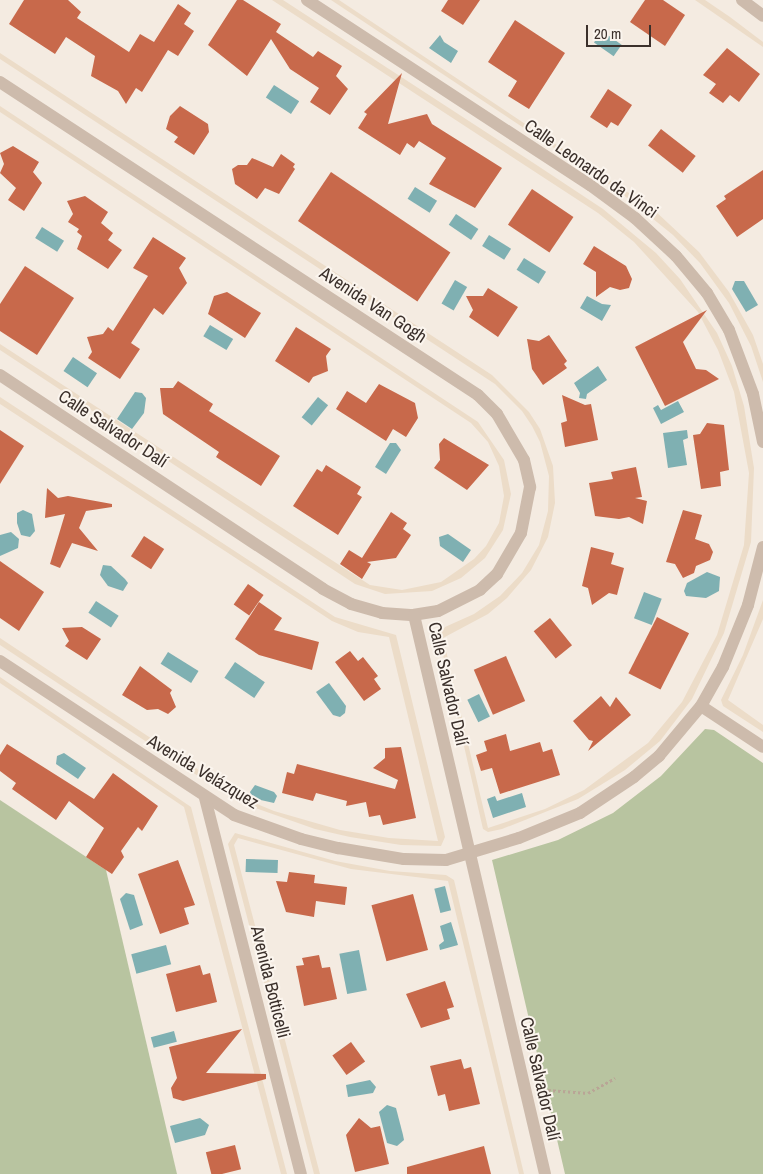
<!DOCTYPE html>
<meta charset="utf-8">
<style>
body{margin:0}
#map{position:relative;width:763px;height:1174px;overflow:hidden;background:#f4ebe1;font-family:"Archivo Narrow",sans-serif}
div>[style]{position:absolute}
.green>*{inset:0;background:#b8c4a0}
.plaza>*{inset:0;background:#ecdcc8}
.water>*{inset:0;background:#7fb0b2;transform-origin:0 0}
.building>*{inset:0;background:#c8694b;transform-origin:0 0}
.path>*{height:3px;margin-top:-1.5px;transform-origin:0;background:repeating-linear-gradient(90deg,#b9a596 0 2.5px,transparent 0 5px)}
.street>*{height:12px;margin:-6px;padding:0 6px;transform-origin:6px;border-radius:6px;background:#cdbbac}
span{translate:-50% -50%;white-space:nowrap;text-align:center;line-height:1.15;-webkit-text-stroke:4px #fbf5ee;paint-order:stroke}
.street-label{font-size:18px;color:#3b302b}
.scale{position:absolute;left:586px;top:25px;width:65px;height:22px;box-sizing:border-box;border:2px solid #3b302b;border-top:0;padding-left:6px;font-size:15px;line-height:18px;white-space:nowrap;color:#3b302b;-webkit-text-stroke:4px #fbf5ee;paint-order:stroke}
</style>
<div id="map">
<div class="green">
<div style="clip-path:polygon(705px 729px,714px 730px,763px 763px,763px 1174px,565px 1174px,492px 860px,558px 840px,613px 813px,661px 776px)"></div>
<div style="clip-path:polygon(0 800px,106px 870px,177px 1174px,0 1174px)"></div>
</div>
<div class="plaza">
<div style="clip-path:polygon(272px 0,283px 0,532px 162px,603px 209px,656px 253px,680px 279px,717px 333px,732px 366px,744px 406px,754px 468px,751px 542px,724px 633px,692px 699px,660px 741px,625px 770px,578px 799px,502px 829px,488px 832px,483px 829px,439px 637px,445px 627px,474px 614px,500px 596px,522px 573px,539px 545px,548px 511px,549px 476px,540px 442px,532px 426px,522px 411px,495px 384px,0 59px,0 53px,492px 375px,529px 412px,540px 429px,553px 466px,555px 503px,548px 537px,531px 570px,507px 598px,488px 614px,443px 638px,488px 828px,545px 809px,584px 790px,648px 743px,682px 702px,717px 635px,744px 545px,749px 473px,734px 392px,718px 350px,698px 312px,634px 242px,598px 213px)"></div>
<div style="clip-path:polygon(331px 0,339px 0,653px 209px,699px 252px,729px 292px,753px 335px,763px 364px,763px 382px,751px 346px,729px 303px,700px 263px,673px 235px,616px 189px)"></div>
<div style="clip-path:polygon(695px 0,705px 0,730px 17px,763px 42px,763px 47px)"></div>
<div style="clip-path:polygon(0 106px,478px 422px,504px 460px,511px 494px,503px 530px,485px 558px,461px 578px,432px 591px,385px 594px,355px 584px,0 350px,0 344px,370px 585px,402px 590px,441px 582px,474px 559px,486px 546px,499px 523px,504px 496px,499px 466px,488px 442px,471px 423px,0 112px)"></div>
<div style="clip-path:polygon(0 397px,335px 617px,396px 635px,445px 837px,441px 846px,401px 845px,350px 837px,315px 829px,236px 801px,0 645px,0 638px,238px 796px,274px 811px,340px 830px,389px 838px,438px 841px,389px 637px,358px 632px,332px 621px,0 404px)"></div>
<div style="clip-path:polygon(763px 600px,763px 619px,728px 700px,763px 725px,763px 732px,723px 706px,721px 700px,743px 655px)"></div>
<div style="clip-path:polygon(0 677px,191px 807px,287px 1174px,281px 1174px,184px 807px,0 683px)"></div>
<div style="clip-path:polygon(235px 833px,335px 861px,390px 871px,446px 875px,454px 880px,524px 1174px,519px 1174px,448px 881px,351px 869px,238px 838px,234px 845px,320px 1174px,314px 1174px,228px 844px)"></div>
</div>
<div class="water">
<div style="left:602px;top:31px;width:24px;height:14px;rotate:35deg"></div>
<div style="clip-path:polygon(440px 35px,444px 42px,458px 51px,451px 63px,429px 48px)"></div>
<div style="left:274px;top:85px;width:30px;height:15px;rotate:33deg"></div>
<div style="left:415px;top:187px;width:26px;height:14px;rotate:32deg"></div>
<div style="left:456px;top:214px;width:27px;height:13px;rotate:34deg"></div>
<div style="left:42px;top:227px;width:26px;height:13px;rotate:32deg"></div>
<div style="left:489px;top:235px;width:26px;height:13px;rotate:32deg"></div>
<div style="left:524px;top:258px;width:26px;height:14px;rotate:32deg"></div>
<div style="left:455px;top:280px;width:14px;height:27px;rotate:30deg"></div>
<div style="clip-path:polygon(735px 281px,744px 281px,758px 305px,746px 312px,732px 289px)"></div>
<div style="clip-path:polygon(587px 296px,602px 304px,611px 305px,602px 321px,580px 308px)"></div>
<div style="left:210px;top:325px;width:27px;height:13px;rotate:31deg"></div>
<div style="left:73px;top:357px;width:29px;height:17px;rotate:34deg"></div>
<div style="clip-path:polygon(598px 366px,607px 380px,587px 394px,586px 399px,579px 398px,580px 393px,574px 383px)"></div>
<div style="clip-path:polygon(135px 392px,142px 393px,146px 398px,144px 413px,132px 429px,117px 419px)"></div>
<div style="left:318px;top:397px;width:13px;height:26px;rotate:39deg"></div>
<div style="clip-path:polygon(678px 401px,684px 412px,661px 424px,653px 408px,658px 405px,661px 410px)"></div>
<div style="clip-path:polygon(687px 430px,688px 438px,683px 440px,687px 465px,668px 468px,663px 433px)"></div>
<div style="clip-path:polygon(390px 443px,396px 443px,401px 450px,386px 474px,375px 467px)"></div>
<div style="clip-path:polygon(23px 510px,32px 514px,35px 531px,30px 537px,21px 535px,17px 523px,17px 513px)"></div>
<div style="clip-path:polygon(11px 532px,19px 539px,18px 548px,0 556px,0 535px)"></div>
<div style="clip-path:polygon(448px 534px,471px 550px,463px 562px,440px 546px,439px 537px)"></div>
<div style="clip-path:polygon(103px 565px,111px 566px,125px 579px,128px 583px,123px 591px,108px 586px,100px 575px)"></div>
<div style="clip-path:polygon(707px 572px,720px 577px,719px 591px,706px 598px,686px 596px,684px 591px,687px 583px)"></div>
<div style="left:644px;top:592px;width:19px;height:28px;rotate:21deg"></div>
<div style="left:96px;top:601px;width:27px;height:14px;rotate:33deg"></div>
<div style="left:168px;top:652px;width:36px;height:14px;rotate:32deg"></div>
<div style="left:235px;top:662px;width:36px;height:19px;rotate:34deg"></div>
<div style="clip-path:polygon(329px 683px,346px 706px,345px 713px,340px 717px,333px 715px,316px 692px)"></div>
<div style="left:479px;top:694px;width:25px;height:13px;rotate:64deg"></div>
<div style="clip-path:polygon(64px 753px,86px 768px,78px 779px,56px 764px,57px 756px)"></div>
<div style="clip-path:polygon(255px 785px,274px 792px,277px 796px,274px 803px,252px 798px,250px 792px)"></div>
<div style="clip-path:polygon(522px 793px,526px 807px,493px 818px,487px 799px,495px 796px,497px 801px)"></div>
<div style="left:246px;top:859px;width:32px;height:13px;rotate:2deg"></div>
<div style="left:445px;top:886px;width:25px;height:11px;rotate:76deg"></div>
<div style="clip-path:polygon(126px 893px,134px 895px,143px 925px,130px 930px,120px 899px)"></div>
<div style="clip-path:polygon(451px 922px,458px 945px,440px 950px,439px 945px,444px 941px,440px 926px)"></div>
<div style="left:166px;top:945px;width:20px;height:36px;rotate:75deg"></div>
<div style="left:359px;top:950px;width:41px;height:20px;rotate:79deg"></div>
<div style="left:174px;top:1031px;width:11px;height:24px;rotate:75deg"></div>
<div style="clip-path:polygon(370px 1080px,376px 1087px,373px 1093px,348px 1097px,346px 1085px)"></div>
<div style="clip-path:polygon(387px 1105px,396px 1108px,403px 1135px,404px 1140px,397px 1146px,387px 1143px,379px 1112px)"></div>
<div style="clip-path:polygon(200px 1118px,209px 1125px,205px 1135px,175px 1143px,170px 1126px)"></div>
</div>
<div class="building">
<div style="clip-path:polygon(24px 0,68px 0,81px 12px,77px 18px,129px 52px,140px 34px,154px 42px,178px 4px,191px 13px,184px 24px,194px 31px,178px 56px,168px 50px,142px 92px,136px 88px,126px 104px,118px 91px,91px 76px,95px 56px,66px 37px,55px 54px,9px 24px)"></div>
<div style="clip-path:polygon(237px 0,243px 0,281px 24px,276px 32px,313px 57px,318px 51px,342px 66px,336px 76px,348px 89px,330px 115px,310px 102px,319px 88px,290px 69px,271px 39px,247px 76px,208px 45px)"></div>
<div style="clip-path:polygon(448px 0,480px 0,463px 25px,441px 11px)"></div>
<div style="clip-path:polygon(645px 0,663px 0,685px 15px,665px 46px,630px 22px)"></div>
<div style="clip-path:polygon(515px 20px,565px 53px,529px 109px,508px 96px,517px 81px,488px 62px)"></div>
<div style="clip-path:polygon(727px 48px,760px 74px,739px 102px,730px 95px,723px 103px,709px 93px,716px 84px,703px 75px)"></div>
<div style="clip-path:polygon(402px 73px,388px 124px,427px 114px,432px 124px,502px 168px,475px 208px,429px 184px,446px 158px,419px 141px,414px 148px,407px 143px,400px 155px,358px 128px,367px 114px,364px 112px)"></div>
<div style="clip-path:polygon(608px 89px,632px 105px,618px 126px,611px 122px,607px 128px,590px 117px)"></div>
<div style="clip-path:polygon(180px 106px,208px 124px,209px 132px,194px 155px,174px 142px,178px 137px,166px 129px,170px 116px)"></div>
<div style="left:661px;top:129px;width:44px;height:21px;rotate:38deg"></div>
<div style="clip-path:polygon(13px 146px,39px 162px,33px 172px,42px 183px,24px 211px,8px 200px,16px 188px,0 173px,4px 164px,0 153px)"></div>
<div style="clip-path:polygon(281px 154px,295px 164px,293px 167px,295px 169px,279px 194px,265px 188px,257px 199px,235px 184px,232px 169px,238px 165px,247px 165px,252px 158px,273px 167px)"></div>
<div style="clip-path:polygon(763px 170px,763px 219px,737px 237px,716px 206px,726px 199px,724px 196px)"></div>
<div style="left:331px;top:172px;width:144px;height:59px;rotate:34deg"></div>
<div style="left:532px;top:189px;width:50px;height:43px;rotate:34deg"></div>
<div style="clip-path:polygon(85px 196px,108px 212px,101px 223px,113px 233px,108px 240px,122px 250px,108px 269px,77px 249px,82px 236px,77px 232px,79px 229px,68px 222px,73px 214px,67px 201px)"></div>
<div style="clip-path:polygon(153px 237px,186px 258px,179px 268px,187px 283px,163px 315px,154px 308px,131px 343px,140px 349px,120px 379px,88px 358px,92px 352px,87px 337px,103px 334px,108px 327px,113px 331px,148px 276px,133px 268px)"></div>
<div style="clip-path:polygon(594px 246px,626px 266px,632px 279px,629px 288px,620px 290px,610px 287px,596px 297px,596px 272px,583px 264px)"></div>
<div style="clip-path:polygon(25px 266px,74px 298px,37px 355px,0 331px,0 304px)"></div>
<div style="clip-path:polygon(488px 288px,518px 307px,498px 337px,469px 317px,473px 310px,466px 296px,483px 296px)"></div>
<div style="clip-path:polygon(227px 292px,261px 313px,245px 338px,208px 314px,214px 296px)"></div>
<div style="clip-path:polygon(707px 310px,683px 342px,696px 369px,706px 370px,719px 379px,665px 406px,635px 347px)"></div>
<div style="clip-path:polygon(296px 327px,331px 349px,326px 356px,328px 371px,313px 377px,309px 383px,275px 361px)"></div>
<div style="clip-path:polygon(549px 335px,567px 361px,564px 364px,567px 368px,543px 385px,532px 369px,527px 339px,539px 341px)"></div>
<div style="clip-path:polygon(178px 381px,213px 404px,209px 411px,280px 456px,261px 486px,216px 457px,219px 452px,163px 414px,160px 388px,173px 388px)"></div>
<div style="clip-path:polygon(379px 384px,415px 403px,418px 418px,406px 437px,393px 429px,386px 441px,336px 409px,347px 391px,366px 403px)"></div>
<div style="clip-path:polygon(562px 395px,585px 405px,591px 404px,598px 440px,565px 447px,561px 423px,567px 421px)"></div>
<div style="clip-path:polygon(707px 423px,724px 425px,729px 470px,720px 472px,721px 486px,701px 489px,693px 435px,700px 434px)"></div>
<div style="clip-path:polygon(0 430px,24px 446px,0 484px)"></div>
<div style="clip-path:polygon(444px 438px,489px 465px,467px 490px,434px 468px,440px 460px,439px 444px)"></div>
<div style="clip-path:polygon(326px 465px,361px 487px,357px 494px,362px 497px,338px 535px,293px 506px,317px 469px,322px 472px)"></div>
<div style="clip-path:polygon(636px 467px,642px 497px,635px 498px,647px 501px,643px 524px,629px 517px,619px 519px,595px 516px,589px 483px,613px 479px,611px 472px)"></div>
<div style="clip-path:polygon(47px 488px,58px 498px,68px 496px,112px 504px,112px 507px,86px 511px,79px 528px,98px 551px,72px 543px,60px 568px,50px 564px,65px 514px,45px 518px)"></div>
<div style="clip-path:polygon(683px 510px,702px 515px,695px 539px,709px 544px,713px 552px,710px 560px,696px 566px,694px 573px,683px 578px,675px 564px,666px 562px)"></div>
<div style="clip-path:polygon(391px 512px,407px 523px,403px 529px,411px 535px,396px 558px,367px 562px,371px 564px,362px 579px,340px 564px,349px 550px,362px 558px)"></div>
<div style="left:144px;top:536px;width:24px;height:24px;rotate:33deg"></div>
<div style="clip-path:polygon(591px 547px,614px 553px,611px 564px,624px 568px,617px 595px,609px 593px,592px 605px,588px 588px,582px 586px)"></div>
<div style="clip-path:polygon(0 561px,44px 592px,19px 631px,0 618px)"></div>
<div style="left:248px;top:584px;width:19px;height:25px;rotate:35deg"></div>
<div style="clip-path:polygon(259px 602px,282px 618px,274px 630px,319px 642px,312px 670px,259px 655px,235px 639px)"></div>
<div style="left:657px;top:617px;width:36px;height:63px;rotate:27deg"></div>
<div style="left:550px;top:618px;width:35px;height:21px;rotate:51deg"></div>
<div style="clip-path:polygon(82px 627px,101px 639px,87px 660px,65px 646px,69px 641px,62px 628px)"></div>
<div style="clip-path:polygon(350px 651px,358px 661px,363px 657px,378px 676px,374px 679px,381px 689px,364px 701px,335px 662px)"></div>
<div style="left:506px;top:656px;width:49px;height:35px;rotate:67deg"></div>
<div style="clip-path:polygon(140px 666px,172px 690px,170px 693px,176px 707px,168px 714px,158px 709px,147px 710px,122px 695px)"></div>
<div style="clip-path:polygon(601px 696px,610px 707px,616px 697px,631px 715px,588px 751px,593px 741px,589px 740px,573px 721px)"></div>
<div style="clip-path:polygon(506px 734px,510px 751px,540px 742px,543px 752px,552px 749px,560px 775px,500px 794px,492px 768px,481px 771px,476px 755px,487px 751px,484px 741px)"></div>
<div style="clip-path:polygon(7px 744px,94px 799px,113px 773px,158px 806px,142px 831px,138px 827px,121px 851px,124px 857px,112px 874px,86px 857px,104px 828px,69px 801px,56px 820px,12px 789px,16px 783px,0 771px,0 755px)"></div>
<div style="clip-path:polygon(401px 747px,416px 818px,383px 825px,380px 815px,369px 817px,366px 802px,346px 806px,347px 801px,316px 793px,313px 801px,282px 793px,287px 772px,294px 774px,297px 764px,395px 789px,398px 780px,373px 768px,385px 758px,385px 748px)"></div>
<div style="clip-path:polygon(178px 860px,195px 905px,184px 908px,189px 924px,160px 934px,138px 874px)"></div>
<div style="clip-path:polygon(289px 872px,315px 875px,314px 883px,347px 887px,345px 905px,316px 901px,314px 917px,286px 912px,276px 881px,287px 882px)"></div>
<div style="left:413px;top:894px;width:58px;height:43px;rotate:75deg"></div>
<div style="clip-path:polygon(319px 955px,322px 968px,330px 967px,337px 999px,304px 1006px,296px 966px,304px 965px,302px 958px)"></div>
<div style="clip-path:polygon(200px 965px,203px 975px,210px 973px,217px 1002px,176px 1012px,166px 974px)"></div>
<div style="clip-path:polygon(445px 981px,454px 1007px,447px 1009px,450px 1019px,421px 1028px,406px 994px)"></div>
<div style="clip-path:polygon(242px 1029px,206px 1073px,266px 1074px,266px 1079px,183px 1101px,173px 1098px,171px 1088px,177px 1078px,169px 1047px)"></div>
<div style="left:351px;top:1042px;width:24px;height:23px;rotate:54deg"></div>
<div style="clip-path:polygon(461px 1059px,464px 1069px,471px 1067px,480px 1104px,449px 1111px,445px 1094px,438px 1096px,430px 1066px)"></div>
<div style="clip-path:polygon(359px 1118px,371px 1128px,380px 1126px,389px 1164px,355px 1172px,346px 1135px)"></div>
<div style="left:235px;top:1145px;width:25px;height:30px;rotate:76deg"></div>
<div style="clip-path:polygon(484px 1146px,491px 1174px,407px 1174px,407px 1167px)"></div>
</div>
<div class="path">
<div style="left:548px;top:1090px;width:40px;rotate:4.3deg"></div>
<div style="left:588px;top:1093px;width:31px;rotate:-29deg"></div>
</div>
<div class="street">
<div style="left:307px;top:0;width:338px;rotate:33.2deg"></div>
<div style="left:590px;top:185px;width:56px;rotate:36.3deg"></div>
<div style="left:635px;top:218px;width:56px;rotate:42.8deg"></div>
<div style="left:676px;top:256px;width:48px;rotate:50deg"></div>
<div style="left:707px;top:293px;width:43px;rotate:59.3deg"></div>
<div style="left:729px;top:330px;width:68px;rotate:69.4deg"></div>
<div style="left:753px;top:394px;width:49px;rotate:78.2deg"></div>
<div style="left:742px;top:0;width:26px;rotate:37deg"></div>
<div style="left:0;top:82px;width:571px;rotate:33.22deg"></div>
<div style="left:478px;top:395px;width:27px;rotate:45deg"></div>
<div style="left:497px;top:414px;width:53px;rotate:59.6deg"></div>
<div style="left:524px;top:460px;width:28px;rotate:77deg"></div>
<div style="left:530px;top:487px;width:47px;rotate:101.1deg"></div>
<div style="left:521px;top:533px;width:48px;rotate:120.3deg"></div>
<div style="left:497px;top:574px;width:23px;rotate:137deg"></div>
<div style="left:480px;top:590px;width:47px;rotate:153.4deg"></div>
<div style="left:438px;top:611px;width:24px;rotate:171deg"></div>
<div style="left:0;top:375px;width:387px;rotate:33.5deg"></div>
<div style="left:323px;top:589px;width:32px;rotate:28deg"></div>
<div style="left:351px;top:604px;width:32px;rotate:16deg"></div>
<div style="left:382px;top:613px;width:32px;rotate:4deg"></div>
<div style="left:414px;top:615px;width:574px;rotate:76.81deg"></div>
<div style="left:0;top:661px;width:280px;rotate:33.3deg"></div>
<div style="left:234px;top:815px;width:71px;rotate:19.7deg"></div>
<div style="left:301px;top:839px;width:38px;rotate:14deg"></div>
<div style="left:338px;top:848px;width:67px;rotate:9.5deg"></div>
<div style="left:404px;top:859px;width:42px;rotate:1.4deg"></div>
<div style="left:446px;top:860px;width:76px;rotate:-16.8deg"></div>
<div style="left:519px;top:838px;width:66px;rotate:-22.3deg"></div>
<div style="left:580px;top:813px;width:65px;rotate:-33.7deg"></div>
<div style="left:634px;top:777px;width:33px;rotate:-40deg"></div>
<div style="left:659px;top:756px;width:65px;rotate:-50deg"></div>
<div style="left:701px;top:706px;width:45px;rotate:-60.6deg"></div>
<div style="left:723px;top:667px;width:67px;rotate:-68deg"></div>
<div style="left:748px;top:605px;width:60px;rotate:-75.5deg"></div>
<div style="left:701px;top:706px;width:74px;rotate:33.5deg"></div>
<div style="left:205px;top:798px;width:388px;rotate:75.7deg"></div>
</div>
<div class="street-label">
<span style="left:591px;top:169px;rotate:35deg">Calle Leonardo da Vinci</span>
<span style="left:373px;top:305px;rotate:33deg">Avenida Van Gogh</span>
<span style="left:113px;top:429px;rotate:33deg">Calle Salvador Dalí</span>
<span style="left:448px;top:684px;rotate:77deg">Calle Salvador Dalí</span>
<span style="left:203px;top:772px;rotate:31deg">Avenida Velázquez</span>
<span style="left:270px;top:982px;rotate:76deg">Avenida Botticelli</span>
<span style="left:540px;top:1079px;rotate:77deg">Calle Salvador Dalí</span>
</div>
<div class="scale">20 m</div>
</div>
